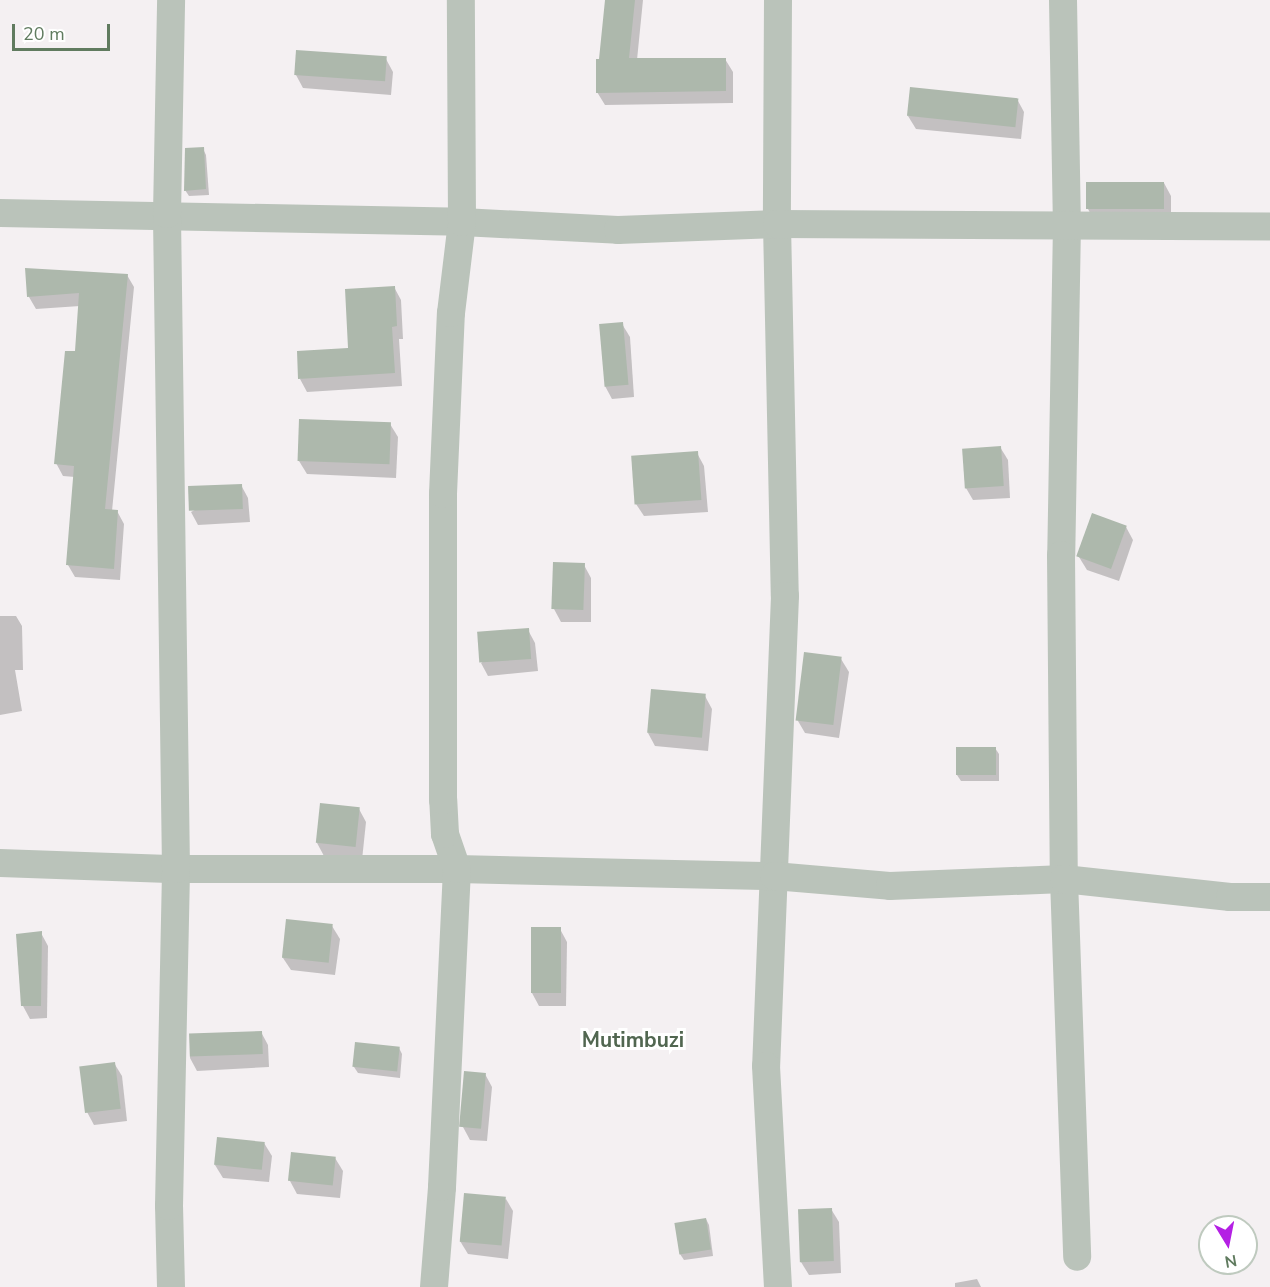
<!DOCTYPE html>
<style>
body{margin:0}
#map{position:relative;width:1270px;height:1287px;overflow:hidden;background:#f4f0f2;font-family:"Nunito Sans",sans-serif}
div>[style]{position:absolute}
.shadow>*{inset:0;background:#0003}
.building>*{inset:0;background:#adb8ac;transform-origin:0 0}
.minor>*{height:28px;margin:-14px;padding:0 14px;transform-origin:14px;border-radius:14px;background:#bac3ba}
span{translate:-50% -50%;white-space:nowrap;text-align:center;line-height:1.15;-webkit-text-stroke:6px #fff;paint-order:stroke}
.quarter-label{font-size:21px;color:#516650;font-weight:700}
.north{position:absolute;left:1198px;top:1215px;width:60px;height:60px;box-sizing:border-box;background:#fff;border:2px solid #bfcabf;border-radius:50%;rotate:170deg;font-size:16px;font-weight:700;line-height:24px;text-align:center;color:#607b5f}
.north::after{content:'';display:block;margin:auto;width:21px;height:27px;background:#b420e4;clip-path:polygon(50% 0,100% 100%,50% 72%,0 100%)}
.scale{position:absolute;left:12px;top:24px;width:98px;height:27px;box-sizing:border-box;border:3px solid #607b5f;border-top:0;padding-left:8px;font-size:18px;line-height:21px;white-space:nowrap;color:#607b5f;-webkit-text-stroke:4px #fff;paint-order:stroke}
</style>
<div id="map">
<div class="shadow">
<div style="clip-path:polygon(606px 0,643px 0,637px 60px,725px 59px,733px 72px,733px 103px,605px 105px,597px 92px)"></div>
<div style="clip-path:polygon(386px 59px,393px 72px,391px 95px,303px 88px,296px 75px)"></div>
<div style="clip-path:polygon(1017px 99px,1024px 112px,1021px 139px,916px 129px,908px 116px)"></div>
<div style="clip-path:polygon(203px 149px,206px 155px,209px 195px,189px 196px,185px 190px)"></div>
<div style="clip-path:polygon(1164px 183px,1171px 196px,1171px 222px,1095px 222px,1088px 209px)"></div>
<div style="clip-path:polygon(27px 269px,127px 275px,134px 287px,112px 511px,117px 511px,124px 524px,120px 580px,75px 577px,68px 565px,75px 477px,63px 476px,56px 463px,77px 352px,80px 306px,36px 309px,29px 297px)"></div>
<div style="clip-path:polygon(394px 287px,401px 300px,403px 339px,399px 339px,402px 386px,307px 392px,300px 379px,349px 349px)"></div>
<div style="clip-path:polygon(622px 324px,630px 337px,634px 397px,612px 399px,605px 386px)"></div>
<div style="clip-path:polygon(390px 424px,398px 437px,396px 478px,307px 474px,299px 461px)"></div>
<div style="clip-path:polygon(1000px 447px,1008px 460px,1010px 498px,973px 500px,966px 488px)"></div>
<div style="clip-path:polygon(697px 453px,704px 466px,708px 512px,644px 516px,636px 504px)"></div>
<div style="clip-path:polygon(241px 485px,248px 498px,250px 522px,198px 525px,191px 512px)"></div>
<div style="clip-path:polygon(1126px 527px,1133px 540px,1119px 581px,1087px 570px,1079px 557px)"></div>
<div style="clip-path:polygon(584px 565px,591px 578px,591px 622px,561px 622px,554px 609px)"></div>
<div style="clip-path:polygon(0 616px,16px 616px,22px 626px,23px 670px,15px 670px,22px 711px,0 715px)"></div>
<div style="clip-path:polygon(528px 630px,535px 643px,538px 671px,488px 676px,481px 663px)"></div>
<div style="clip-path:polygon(841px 659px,849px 672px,839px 738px,805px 733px,798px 721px)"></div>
<div style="clip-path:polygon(705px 696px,712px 709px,708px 751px,655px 746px,648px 733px)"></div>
<div style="clip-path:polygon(995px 748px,999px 754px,999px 781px,961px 781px,957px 775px)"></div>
<div style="clip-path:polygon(359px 809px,366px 822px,362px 860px,324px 856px,317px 843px)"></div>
<div style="clip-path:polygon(332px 926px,340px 939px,335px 975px,291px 970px,283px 958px)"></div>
<div style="clip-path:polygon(560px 929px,567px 942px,566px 1006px,539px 1006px,532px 993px)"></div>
<div style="clip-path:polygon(41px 933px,48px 946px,47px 1018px,30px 1019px,23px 1006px)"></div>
<div style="clip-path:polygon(261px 1032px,268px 1045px,269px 1067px,197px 1071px,190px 1058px,191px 1035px)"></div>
<div style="clip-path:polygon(399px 1048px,402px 1054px,400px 1078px,358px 1073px,354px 1067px)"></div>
<div style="clip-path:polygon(114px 1063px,122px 1076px,127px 1121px,94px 1125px,87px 1112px)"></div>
<div style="clip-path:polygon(485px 1074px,492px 1087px,487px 1141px,470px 1140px,463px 1127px)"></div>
<div style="clip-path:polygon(264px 1143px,272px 1156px,269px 1182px,223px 1178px,215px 1165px)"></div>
<div style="clip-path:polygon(335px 1158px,343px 1171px,340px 1198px,297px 1194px,290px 1181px)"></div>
<div style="clip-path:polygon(506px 1199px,513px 1211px,508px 1259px,468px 1254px,460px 1241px)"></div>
<div style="clip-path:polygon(831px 1209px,839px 1222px,841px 1273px,809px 1275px,801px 1262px,799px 1211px)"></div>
<div style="clip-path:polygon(706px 1219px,709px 1225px,713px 1256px,684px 1260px,680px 1254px)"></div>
<div style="clip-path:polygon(977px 1279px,981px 1287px,955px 1287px,955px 1283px)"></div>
</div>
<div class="building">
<div style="clip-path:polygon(605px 0,635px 0,629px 58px,726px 58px,726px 91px,596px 93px,596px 59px,599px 59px)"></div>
<div style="left:296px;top:50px;width:91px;height:25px;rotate:4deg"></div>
<div style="left:910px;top:87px;width:109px;height:29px;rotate:6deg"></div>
<div style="clip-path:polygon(204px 147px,206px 189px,184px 191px,185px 148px)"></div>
<div style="left:1086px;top:182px;width:78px;height:27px"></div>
<div style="clip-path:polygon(25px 268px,128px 274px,105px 509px,118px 510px,114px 569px,66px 565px,74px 466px,54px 464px,65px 351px,75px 351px,79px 293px,27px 297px)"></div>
<div style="clip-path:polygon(395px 286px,397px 326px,392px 327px,395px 373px,298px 379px,297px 351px,348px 348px,345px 289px)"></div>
<div style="left:623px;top:322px;width:63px;height:24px;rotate:85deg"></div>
<div style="left:299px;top:419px;width:92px;height:42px;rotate:2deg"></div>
<div style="left:1001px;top:446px;width:40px;height:39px;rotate:86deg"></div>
<div style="left:698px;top:451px;width:49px;height:67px;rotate:86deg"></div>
<div style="left:242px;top:484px;width:25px;height:54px;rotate:88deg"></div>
<div style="left:1092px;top:513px;width:37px;height:46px;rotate:20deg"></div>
<div style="left:553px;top:562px;width:32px;height:47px;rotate:2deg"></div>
<div style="left:529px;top:628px;width:31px;height:52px;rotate:86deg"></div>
<div style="left:804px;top:652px;width:38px;height:69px;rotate:7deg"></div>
<div style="left:651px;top:689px;width:55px;height:44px;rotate:5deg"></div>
<div style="left:956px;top:747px;width:40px;height:28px"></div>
<div style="left:320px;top:803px;width:40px;height:40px;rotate:6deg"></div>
<div style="left:286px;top:919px;width:47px;height:39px;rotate:6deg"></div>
<div style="left:531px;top:927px;width:30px;height:66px"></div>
<div style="clip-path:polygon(42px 931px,41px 1006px,21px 1006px,16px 934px)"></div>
<div style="left:262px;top:1031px;width:23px;height:73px;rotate:88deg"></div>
<div style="left:355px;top:1042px;width:45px;height:25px;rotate:6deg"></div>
<div style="left:115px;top:1062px;width:47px;height:36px;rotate:83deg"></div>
<div style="left:464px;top:1071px;width:22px;height:56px;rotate:5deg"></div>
<div style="left:217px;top:1137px;width:48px;height:28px;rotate:6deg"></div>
<div style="left:291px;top:1152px;width:45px;height:29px;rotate:6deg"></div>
<div style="left:464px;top:1193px;width:42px;height:49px;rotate:5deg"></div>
<div style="left:832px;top:1208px;width:53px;height:34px;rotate:88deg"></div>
<div style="left:706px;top:1218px;width:32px;height:32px;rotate:81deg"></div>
</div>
<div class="minor">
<div style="left:778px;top:0;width:224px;rotate:90.3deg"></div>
<div style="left:777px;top:224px;width:372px;rotate:88.8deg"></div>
<div style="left:785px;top:596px;width:470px;rotate:92.3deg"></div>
<div style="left:766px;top:1066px;width:221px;rotate:86.9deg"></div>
<div style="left:1063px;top:0;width:224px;rotate:89deg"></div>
<div style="left:1067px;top:224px;width:331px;rotate:91deg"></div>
<div style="left:1061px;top:555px;width:324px;rotate:89.5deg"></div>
<div style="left:1064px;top:879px;width:378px;rotate:88deg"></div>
<div style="left:0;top:213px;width:462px;rotate:1.1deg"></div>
<div style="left:462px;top:222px;width:156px;rotate:2.9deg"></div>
<div style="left:618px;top:230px;width:159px;rotate:-2.2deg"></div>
<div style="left:777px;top:224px;width:493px;rotate:0.3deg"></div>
<div style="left:0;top:863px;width:176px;rotate:2deg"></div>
<div style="left:176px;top:869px;width:281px"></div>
<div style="left:457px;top:869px;width:317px;rotate:1.3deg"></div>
<div style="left:774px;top:876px;width:116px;rotate:4.9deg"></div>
<div style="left:890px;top:886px;width:174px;rotate:-2.3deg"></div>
<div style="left:1064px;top:879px;width:167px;rotate:6.2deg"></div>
<div style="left:1230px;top:897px;width:40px"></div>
<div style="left:171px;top:1287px;width:81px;rotate:-91.4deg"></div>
<div style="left:169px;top:1206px;width:337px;rotate:-88.8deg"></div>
<div style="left:176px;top:869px;width:655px;rotate:-90.79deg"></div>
<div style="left:167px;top:214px;width:214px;rotate:-88.9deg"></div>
<div style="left:434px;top:1287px;width:100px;rotate:-85.4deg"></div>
<div style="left:442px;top:1187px;width:318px;rotate:-87.3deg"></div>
<div style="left:457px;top:869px;width:37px;rotate:-109deg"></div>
<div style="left:445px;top:834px;width:34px;rotate:-93deg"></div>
<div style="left:443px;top:800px;width:306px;rotate:-90deg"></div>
<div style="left:443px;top:494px;width:181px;rotate:-87.5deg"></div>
<div style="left:451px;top:313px;width:92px;rotate:-83.1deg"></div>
<div style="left:462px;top:222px;width:222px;rotate:-90.3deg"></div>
</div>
<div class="quarter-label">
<span style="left:633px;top:1040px">Mutimbuzi</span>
</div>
<div class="north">N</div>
<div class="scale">20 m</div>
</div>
